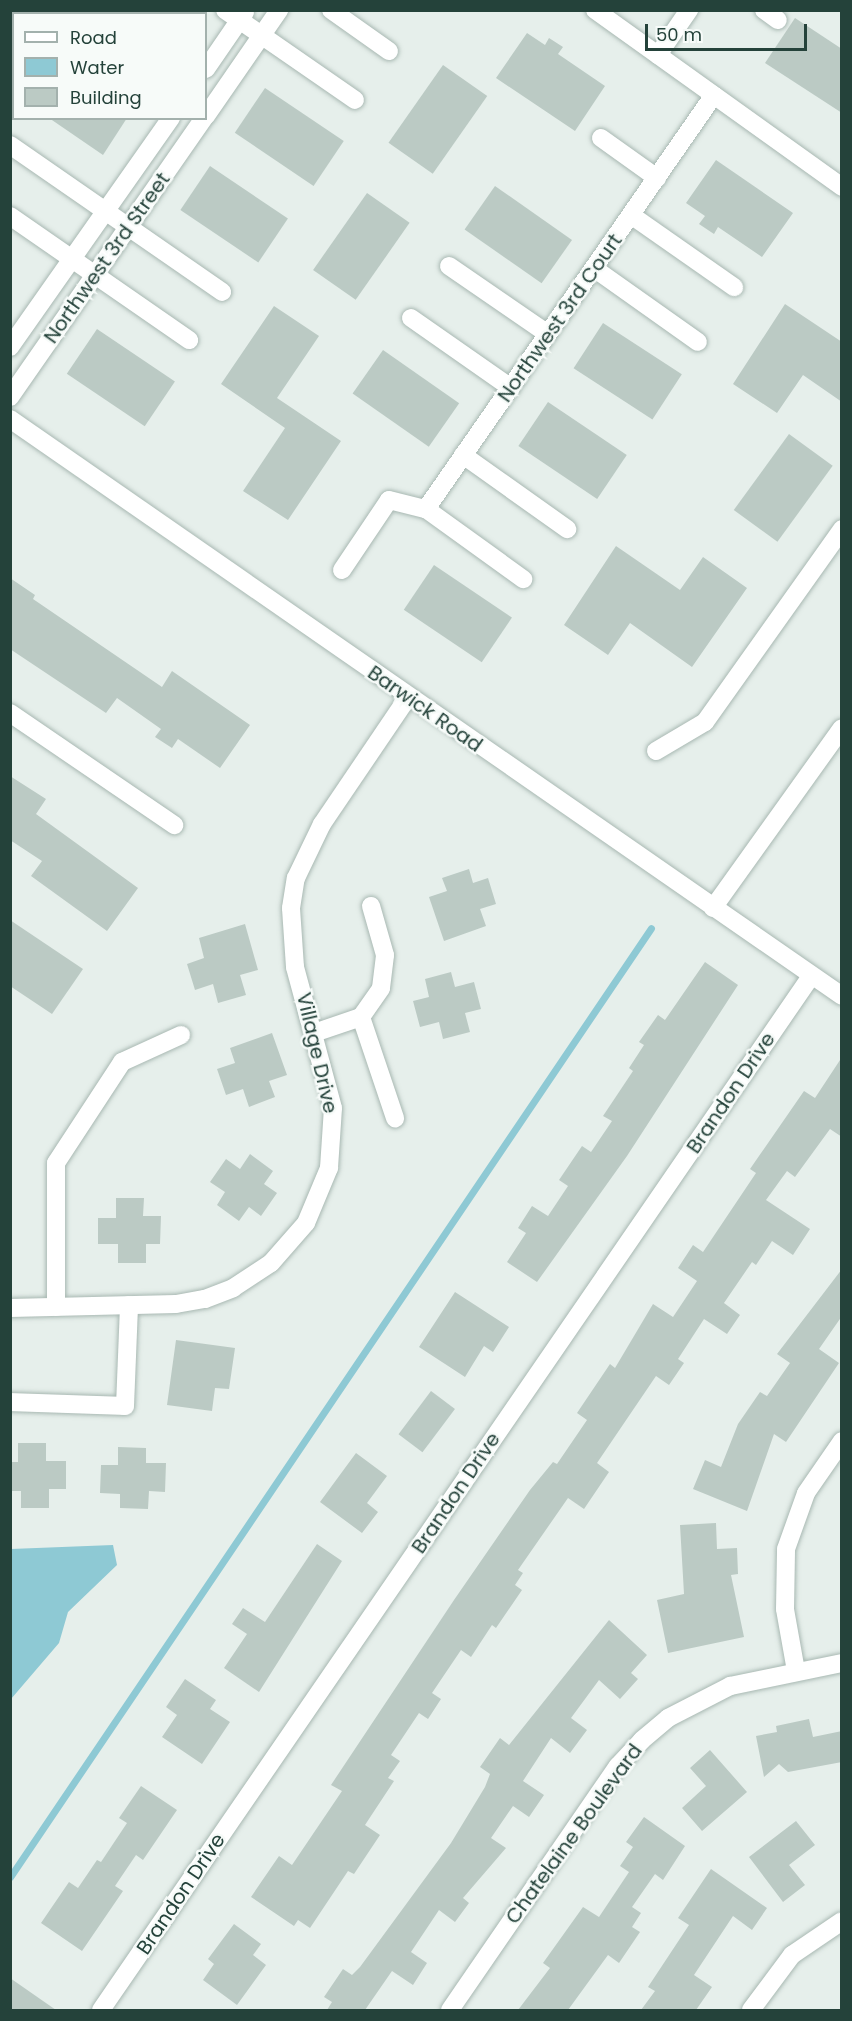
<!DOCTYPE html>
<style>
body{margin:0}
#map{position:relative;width:852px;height:2021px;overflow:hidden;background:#e6efeb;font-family:Poppins,sans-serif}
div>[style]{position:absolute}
.water>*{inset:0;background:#8ec9d4}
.stream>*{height:7px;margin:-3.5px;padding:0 3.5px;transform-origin:3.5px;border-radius:3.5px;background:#8ec9d4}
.building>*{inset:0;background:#bbcac4;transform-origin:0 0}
.roads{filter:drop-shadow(0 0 2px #a8b8b2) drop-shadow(0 0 2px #a8b8b2)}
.minor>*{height:18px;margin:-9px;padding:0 9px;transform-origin:9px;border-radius:9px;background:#fff}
span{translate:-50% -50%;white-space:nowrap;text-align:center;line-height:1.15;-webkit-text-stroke:5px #f7fbf9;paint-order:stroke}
.street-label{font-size:20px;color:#24423a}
.frame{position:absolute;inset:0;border:12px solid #24423a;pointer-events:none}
.legend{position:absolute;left:12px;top:12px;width:195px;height:108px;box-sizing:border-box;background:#f7fbf9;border:2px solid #a3b1ad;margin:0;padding:8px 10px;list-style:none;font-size:18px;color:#24423a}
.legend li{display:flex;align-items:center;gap:12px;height:30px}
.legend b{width:30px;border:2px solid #a3b1ad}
.scale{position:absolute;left:645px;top:24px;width:162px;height:27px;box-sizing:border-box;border:3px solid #24423a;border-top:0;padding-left:8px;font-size:18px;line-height:21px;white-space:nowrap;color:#24423a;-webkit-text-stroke:4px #f7fbf9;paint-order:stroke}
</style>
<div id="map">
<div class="water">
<div style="clip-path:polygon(113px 1545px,117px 1565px,68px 1612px,59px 1643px,11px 1699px,11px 1549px)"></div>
</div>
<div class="stream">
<div style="left:10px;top:1877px;width:1145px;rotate:-55.96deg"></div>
</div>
<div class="building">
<div style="clip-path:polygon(795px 18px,842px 49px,842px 113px,765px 63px)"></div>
<div style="clip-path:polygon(527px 33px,545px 45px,549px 38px,563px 47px,558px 54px,605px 86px,575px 131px,496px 78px)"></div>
<div style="left:443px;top:65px;width:54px;height:95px;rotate:35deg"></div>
<div style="left:265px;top:88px;width:95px;height:54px;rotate:34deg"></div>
<div style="clip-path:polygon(49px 118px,127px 118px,103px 155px)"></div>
<div style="clip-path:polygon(716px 160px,793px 213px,762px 257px,718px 227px,714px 234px,699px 224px,705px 216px,686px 203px)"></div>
<div style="left:210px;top:166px;width:94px;height:53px;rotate:34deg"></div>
<div style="left:495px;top:186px;width:94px;height:53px;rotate:35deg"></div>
<div style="left:367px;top:193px;width:52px;height:94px;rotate:35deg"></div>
<div style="clip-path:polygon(785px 304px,842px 342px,842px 402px,803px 375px,777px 413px,733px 384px)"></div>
<div style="clip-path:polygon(274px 306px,319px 336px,277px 398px,341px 441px,288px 520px,243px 491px,285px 428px,221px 384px)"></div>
<div style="left:603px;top:323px;width:94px;height:54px;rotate:33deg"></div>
<div style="left:97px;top:329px;width:94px;height:54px;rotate:34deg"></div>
<div style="left:383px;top:350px;width:93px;height:53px;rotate:35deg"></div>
<div style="left:548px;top:402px;width:95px;height:53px;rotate:34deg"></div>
<div style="left:789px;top:434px;width:54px;height:94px;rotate:36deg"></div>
<div style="clip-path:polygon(616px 546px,680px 590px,703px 557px,747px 588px,692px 667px,630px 623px,608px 655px,564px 625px)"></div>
<div style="left:434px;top:565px;width:94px;height:54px;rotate:34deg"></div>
<div style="clip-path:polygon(10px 578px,35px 595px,33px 599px,162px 687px,172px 671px,250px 725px,220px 768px,178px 739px,172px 748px,155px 737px,161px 729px,117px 698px,106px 713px,10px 649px)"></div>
<div style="clip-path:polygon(10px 776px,46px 799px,36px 814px,138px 888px,107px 931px,31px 876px,42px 861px,10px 840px)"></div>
<div style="clip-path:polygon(469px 869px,473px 883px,488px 878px,496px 904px,480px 909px,486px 926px,444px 941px,429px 897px,447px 891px,442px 878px)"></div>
<div style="clip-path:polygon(10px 920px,83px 969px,52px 1014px,10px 986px)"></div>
<div style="clip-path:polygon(245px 924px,258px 970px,240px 975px,246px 995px,218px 1003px,213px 984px,195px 990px,187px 964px,204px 958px,199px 938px)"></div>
<div style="clip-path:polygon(705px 962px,738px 985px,627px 1156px,537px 1282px,507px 1262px,526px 1233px,518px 1228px,532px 1206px,548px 1216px,568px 1186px,559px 1180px,582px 1146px,591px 1152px,612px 1121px,603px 1116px,633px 1071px,629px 1068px,644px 1045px,639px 1042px,658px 1015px,665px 1020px)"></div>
<div style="clip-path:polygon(451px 972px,455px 987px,474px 982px,481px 1009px,465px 1013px,470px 1032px,443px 1039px,439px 1022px,420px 1027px,413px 1001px,429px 997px,425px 979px)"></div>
<div style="clip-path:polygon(272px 1033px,287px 1075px,269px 1081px,275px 1097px,249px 1107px,243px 1089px,226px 1095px,217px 1069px,235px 1063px,230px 1048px)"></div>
<div style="clip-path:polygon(842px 1057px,842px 1137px,830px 1129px,795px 1177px,787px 1171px,766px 1200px,810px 1229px,793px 1255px,772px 1241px,756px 1265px,752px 1262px,724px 1303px,740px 1315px,727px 1334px,704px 1319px,678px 1359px,684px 1363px,669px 1385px,656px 1376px,597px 1463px,609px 1472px,584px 1509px,568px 1498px,518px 1570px,523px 1573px,515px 1585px,522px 1590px,496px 1628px,492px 1625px,471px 1657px,461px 1650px,432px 1693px,441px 1699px,428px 1719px,419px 1713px,391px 1755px,400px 1761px,388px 1778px,394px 1781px,365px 1825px,380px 1835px,354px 1874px,348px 1871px,310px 1928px,298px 1920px,294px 1926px,251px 1897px,279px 1856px,292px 1865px,342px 1791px,331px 1785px,454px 1600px,530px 1490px,553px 1462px,557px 1464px,587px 1420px,577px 1413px,610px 1364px,615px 1368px,653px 1304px,673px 1317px,697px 1281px,678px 1268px,693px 1245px,703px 1252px,756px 1173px,750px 1169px,804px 1091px,815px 1098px)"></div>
<div style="clip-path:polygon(250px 1154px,273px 1171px,264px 1184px,277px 1193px,261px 1216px,249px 1207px,239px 1221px,217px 1205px,225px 1192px,210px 1182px,226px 1159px,240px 1169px)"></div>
<div style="clip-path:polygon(116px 1198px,144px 1198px,143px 1216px,161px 1216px,160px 1244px,146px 1244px,146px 1263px,118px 1263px,118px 1244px,98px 1244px,98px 1218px,116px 1218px)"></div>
<div style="clip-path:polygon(842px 1269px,842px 1316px,819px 1349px,839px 1363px,786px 1442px,774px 1434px,747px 1511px,693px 1489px,705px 1460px,721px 1467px,738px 1424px,760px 1392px,767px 1396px,790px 1363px,777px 1354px)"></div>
<div style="clip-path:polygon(455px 1292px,509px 1327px,493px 1352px,484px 1346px,465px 1377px,419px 1347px)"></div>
<div style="clip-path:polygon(176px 1340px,235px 1348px,229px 1389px,215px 1388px,212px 1411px,167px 1405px)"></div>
<div style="left:431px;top:1391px;width:30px;height:54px;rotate:37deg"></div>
<div style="clip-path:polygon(18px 1443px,46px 1443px,46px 1461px,66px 1461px,66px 1489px,49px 1489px,49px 1508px,21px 1508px,21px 1491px,10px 1491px,10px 1462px,18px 1462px)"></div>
<div style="clip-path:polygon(118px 1447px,146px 1448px,146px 1463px,166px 1463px,165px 1492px,149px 1491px,148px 1509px,120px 1508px,120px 1494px,100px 1493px,101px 1465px,118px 1465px)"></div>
<div style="clip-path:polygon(356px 1453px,387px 1476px,367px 1503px,378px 1512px,362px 1533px,320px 1502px)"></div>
<div style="clip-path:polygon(716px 1523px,717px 1549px,737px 1548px,738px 1574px,731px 1575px,744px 1637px,668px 1653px,657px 1600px,684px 1594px,680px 1525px)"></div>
<div style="clip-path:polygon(317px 1544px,342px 1561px,259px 1692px,224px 1668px,247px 1634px,232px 1624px,243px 1608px,265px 1622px)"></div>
<div style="clip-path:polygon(609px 1620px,647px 1655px,631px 1673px,638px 1679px,620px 1699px,599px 1680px,571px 1718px,587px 1730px,570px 1753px,551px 1738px,523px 1781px,544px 1795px,529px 1817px,513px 1806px,491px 1838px,506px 1848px,463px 1898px,469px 1903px,455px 1922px,439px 1910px,411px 1952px,427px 1963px,413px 1985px,392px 1971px,365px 2010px,327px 2010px,332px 2002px,324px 1997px,343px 1969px,352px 1975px,360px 1967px,451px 1843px,485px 1787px,490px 1774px,480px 1767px,500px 1738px,509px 1745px)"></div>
<div style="clip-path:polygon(185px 1679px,216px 1700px,210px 1709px,230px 1722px,202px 1764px,162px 1737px,177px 1715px,166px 1707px)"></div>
<div style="clip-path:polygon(809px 1719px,813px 1737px,842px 1731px,842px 1762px,788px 1772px,779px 1764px,764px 1777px,756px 1736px,777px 1732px,776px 1726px)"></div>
<div style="clip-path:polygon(710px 1750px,747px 1792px,702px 1831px,682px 1808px,706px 1786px,690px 1768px)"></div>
<div style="clip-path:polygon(141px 1786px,177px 1810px,143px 1860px,136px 1855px,115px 1886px,123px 1891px,82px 1951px,41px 1923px,69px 1882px,78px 1888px,97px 1860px,101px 1862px,127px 1823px,119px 1818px)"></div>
<div style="clip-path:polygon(644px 1817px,685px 1846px,663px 1880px,655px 1874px,632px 1907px,641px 1913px,632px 1927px,640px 1932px,619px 1963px,608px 1955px,568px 2010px,518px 2010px,550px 1968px,543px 1963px,583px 1907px,599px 1917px,629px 1872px,620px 1866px,633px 1847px,626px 1842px)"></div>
<div style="clip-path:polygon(796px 1821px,815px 1845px,789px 1865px,805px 1885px,783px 1902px,749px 1857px)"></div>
<div style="clip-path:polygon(711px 1869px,767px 1908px,752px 1930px,733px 1916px,694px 1975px,712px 1987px,696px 2010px,641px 2010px,655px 1991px,648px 1987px,689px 1925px,678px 1918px)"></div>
<div style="clip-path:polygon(234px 1924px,261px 1944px,253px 1955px,266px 1965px,237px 2005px,203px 1980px,214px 1964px,208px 1959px)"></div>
<div style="clip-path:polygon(10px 1978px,56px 2010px,10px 2010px)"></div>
</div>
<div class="roads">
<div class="minor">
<div style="left:225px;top:10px;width:158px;rotate:34.7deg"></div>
<div style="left:331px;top:10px;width:71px;rotate:35.3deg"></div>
<div style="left:595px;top:10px;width:304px;rotate:35.6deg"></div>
<div style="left:764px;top:10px;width:17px;rotate:36deg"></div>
<div style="left:658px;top:55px;width:55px;rotate:-55.4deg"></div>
<div style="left:206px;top:69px;width:69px;rotate:-55.6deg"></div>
<div style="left:206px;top:116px;width:129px;rotate:-55.4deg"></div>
<div style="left:601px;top:138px;width:69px;rotate:35.5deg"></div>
<div style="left:10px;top:145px;width:258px;rotate:34.7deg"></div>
<div style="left:631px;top:215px;width:126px;rotate:35deg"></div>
<div style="left:10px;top:216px;width:218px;rotate:34.7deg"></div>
<div style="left:449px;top:266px;width:120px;rotate:34.5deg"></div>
<div style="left:595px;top:269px;width:126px;rotate:35.3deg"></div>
<div style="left:411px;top:318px;width:122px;rotate:35deg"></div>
<div style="left:10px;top:347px;width:280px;rotate:-54.9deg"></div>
<div style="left:10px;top:397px;width:340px;rotate:-55.2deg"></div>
<div style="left:10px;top:419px;width:1012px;rotate:34.74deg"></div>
<div style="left:463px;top:455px;width:128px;rotate:35.4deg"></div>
<div style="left:426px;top:509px;width:120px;rotate:35.8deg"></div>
<div style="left:342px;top:570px;width:84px;rotate:-56.1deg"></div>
<div style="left:389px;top:500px;width:38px;rotate:14deg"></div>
<div style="left:426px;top:509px;width:504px;rotate:-55.18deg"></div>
<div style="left:10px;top:713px;width:199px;rotate:34.3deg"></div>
<div style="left:656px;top:751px;width:57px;rotate:-30.6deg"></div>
<div style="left:705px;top:722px;width:237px;rotate:-54.6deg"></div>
<div style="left:713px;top:908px;width:221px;rotate:-54.4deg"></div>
<div style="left:361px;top:1017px;width:107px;rotate:71.4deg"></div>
<div style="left:314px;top:1033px;width:50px;rotate:-18.8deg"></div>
<div style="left:361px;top:1017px;width:35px;rotate:-55deg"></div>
<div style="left:381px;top:988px;width:33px;rotate:-83deg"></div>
<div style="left:385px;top:955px;width:51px;rotate:-105.9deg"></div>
<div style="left:56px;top:1307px;width:144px;rotate:-90deg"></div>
<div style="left:56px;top:1163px;width:121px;rotate:-56.8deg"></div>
<div style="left:122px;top:1062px;width:65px;rotate:-24.6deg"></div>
<div style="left:10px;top:1308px;width:166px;rotate:-1.4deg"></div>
<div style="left:176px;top:1304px;width:29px;rotate:-10deg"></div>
<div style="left:205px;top:1299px;width:30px;rotate:-21deg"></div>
<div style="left:233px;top:1288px;width:45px;rotate:-33.3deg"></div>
<div style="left:271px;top:1263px;width:53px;rotate:-48.8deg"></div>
<div style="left:306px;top:1223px;width:60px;rotate:-67.3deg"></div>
<div style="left:329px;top:1168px;width:60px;rotate:-86.2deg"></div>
<div style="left:333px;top:1108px;width:146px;rotate:-105.1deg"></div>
<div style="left:295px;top:967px;width:59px;rotate:-93.9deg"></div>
<div style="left:291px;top:908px;width:30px;rotate:-81deg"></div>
<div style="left:296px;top:878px;width:60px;rotate:-64.3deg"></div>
<div style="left:322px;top:824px;width:153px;rotate:-55.9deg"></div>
<div style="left:10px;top:1402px;width:115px;rotate:2deg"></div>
<div style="left:125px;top:1406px;width:101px;rotate:-87.7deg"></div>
<div style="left:796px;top:1671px;width:63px;rotate:-100.1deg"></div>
<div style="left:785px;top:1609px;width:60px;rotate:-89deg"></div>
<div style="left:786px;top:1549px;width:59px;rotate:-70.3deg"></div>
<div style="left:806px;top:1493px;width:63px;rotate:-55.3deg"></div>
<div style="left:101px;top:2010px;width:1254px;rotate:-55.52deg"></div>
<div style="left:450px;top:2010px;width:296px;rotate:-55.5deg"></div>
<div style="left:618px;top:1766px;width:35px;rotate:-47deg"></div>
<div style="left:642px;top:1740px;width:34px;rotate:-40deg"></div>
<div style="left:668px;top:1718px;width:70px;rotate:-27.3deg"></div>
<div style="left:730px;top:1686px;width:114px;rotate:-11.6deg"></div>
<div style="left:751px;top:2010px;width:69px;rotate:-53.3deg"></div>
<div style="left:792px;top:1955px;width:60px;rotate:-34.2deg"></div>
</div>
</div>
<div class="street-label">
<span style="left:107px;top:258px;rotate:-55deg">Northwest 3rd Street</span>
<span style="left:560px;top:318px;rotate:-55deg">Northwest 3rd Court</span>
<span style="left:425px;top:709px;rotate:35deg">Barwick Road</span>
<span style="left:317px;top:1053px;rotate:77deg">Village Drive</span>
<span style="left:731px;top:1093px;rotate:-56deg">Brandon Drive</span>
<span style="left:456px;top:1493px;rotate:-56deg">Brandon Drive</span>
<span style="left:574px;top:1834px;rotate:-54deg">Chatelaine Boulevard</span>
<span style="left:181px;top:1894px;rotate:-56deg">Brandon Drive</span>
</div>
<div class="frame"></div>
<ul class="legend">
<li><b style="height:8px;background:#fff"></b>Road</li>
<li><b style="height:16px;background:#8ec9d4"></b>Water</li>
<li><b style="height:16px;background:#bbcac4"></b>Building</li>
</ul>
<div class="scale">50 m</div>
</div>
